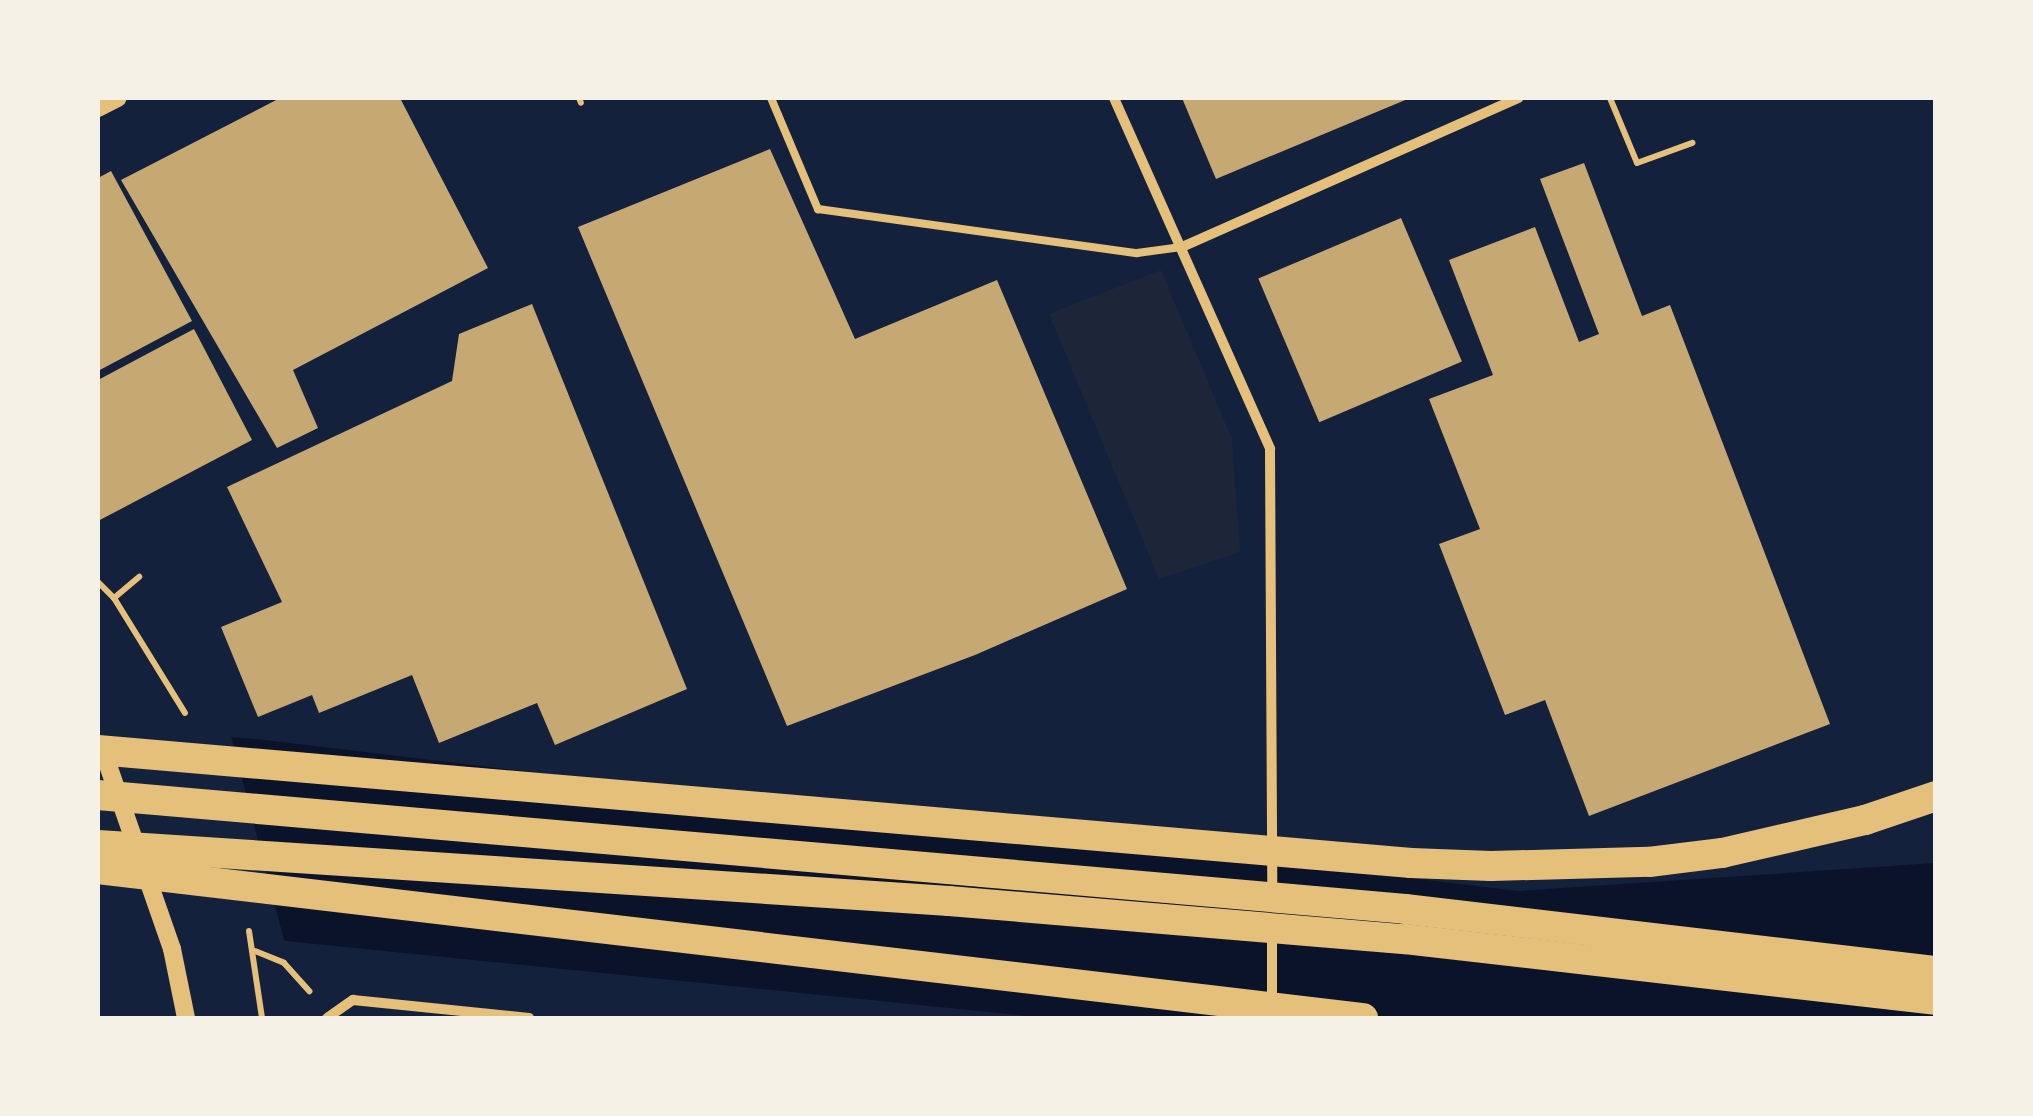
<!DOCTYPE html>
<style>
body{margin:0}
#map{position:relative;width:2033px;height:1116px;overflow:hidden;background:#14213d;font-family:Poppins,sans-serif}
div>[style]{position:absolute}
.green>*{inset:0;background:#1d2539}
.water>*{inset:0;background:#0b132b}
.pier>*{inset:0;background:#14213d}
.building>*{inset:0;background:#c6a872;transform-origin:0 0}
.path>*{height:6px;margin:-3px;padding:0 3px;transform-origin:3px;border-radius:3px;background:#e5c07b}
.service>*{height:8px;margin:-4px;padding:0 4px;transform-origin:4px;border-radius:4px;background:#e5c07b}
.minor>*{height:10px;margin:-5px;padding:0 5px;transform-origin:5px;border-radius:5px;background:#e5c07b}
.tertiary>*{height:18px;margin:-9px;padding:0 9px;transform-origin:9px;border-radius:9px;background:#e5c07b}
.motorway>*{height:30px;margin:-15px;padding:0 15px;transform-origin:15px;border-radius:15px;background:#e5c07b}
span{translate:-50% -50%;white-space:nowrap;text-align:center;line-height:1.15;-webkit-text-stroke:8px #f6f1e7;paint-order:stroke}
.frame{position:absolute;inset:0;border:100px solid #f6f1e7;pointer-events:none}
</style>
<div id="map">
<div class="green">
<div style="clip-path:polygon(1161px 270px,1232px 439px,1240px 552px,1159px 579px,1049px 314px)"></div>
</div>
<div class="water">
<div style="clip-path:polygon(98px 726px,257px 739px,1518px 891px,1935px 863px,1935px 1018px,1048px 1018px,98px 922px)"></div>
</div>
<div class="pier">
<div style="clip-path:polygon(98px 723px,230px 732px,285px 944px,98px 927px)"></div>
</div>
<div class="building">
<div style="clip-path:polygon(280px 98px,400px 98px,488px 268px,293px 370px,318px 428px,277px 448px,121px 180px)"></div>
<div style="clip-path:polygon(1182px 98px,1410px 98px,1216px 179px)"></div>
<div style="clip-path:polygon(770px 149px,855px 339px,997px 280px,1127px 589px,975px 655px,787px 726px,578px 227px)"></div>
<div style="clip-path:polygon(1584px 163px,1642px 316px,1670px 305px,1830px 724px,1589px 816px,1545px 700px,1505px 715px,1439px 544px,1480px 529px,1429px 399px,1493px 375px,1449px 260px,1535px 227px,1579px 342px,1599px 334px,1540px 179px)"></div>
<div style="clip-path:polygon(111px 171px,192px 321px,98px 371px,98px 178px)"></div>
<div style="left:1401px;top:218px;width:156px;height:155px;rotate:67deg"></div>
<div style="clip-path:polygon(532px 304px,687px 689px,555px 745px,537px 703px,439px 743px,412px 675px,319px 713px,312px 695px,258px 717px,221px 627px,282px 602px,227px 487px,452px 381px,459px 334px)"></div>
<div style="clip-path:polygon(194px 329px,252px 440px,98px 521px,98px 380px)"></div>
</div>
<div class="path">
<div style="left:579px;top:98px;width:5px;rotate:68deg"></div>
<div style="left:1610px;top:98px;width:70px;rotate:67.4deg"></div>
<div style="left:1637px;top:163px;width:59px;rotate:-20deg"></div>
<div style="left:98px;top:582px;width:23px;rotate:45deg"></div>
<div style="left:114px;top:598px;width:135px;rotate:58.3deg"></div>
<div style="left:114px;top:598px;width:33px;rotate:-40deg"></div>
<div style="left:249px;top:931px;width:88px;rotate:81.5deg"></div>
<div style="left:255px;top:951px;width:31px;rotate:22deg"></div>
<div style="left:284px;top:963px;width:38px;rotate:48deg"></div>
</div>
<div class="service">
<div style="left:771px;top:98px;width:121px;rotate:67.1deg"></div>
<div style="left:818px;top:209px;width:322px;rotate:7.9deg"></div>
<div style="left:1137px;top:253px;width:45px;rotate:-7.6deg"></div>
</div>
<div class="minor">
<div style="left:1114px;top:98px;width:384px;rotate:66deg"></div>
<div style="left:1270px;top:449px;width:444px;rotate:89.7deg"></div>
<div style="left:1182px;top:247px;width:368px;rotate:-23.9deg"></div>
<div style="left:1272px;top:930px;width:73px;rotate:90deg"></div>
<div style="left:327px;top:1018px;width:32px;rotate:-35deg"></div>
<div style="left:353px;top:1000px;width:177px;rotate:5.8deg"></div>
</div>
<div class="tertiary">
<div style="left:98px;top:108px;width:22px;rotate:-27deg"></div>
<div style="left:102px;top:748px;width:213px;rotate:70.8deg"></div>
<div style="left:172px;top:949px;width:70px;rotate:78.5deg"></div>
</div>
<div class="motorway">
<div style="left:98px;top:750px;width:1318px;rotate:4.92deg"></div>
<div style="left:1411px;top:863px;width:80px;rotate:2.1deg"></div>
<div style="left:1491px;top:866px;width:158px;rotate:-1.5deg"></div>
<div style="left:1649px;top:862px;width:74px;rotate:-7deg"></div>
<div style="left:1722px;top:853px;width:147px;rotate:-13deg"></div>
<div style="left:1865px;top:820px;width:75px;rotate:-18.7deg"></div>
<div style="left:98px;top:795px;width:1312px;rotate:4.98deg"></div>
<div style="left:1405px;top:909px;width:535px;rotate:6.66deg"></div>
<div style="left:98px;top:845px;width:853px;rotate:3.76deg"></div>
<div style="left:949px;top:901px;width:458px;rotate:4.8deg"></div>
<div style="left:1405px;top:939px;width:534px;rotate:6.55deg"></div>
<div style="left:98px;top:869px;width:1274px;rotate:6.72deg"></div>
</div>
<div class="frame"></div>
</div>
